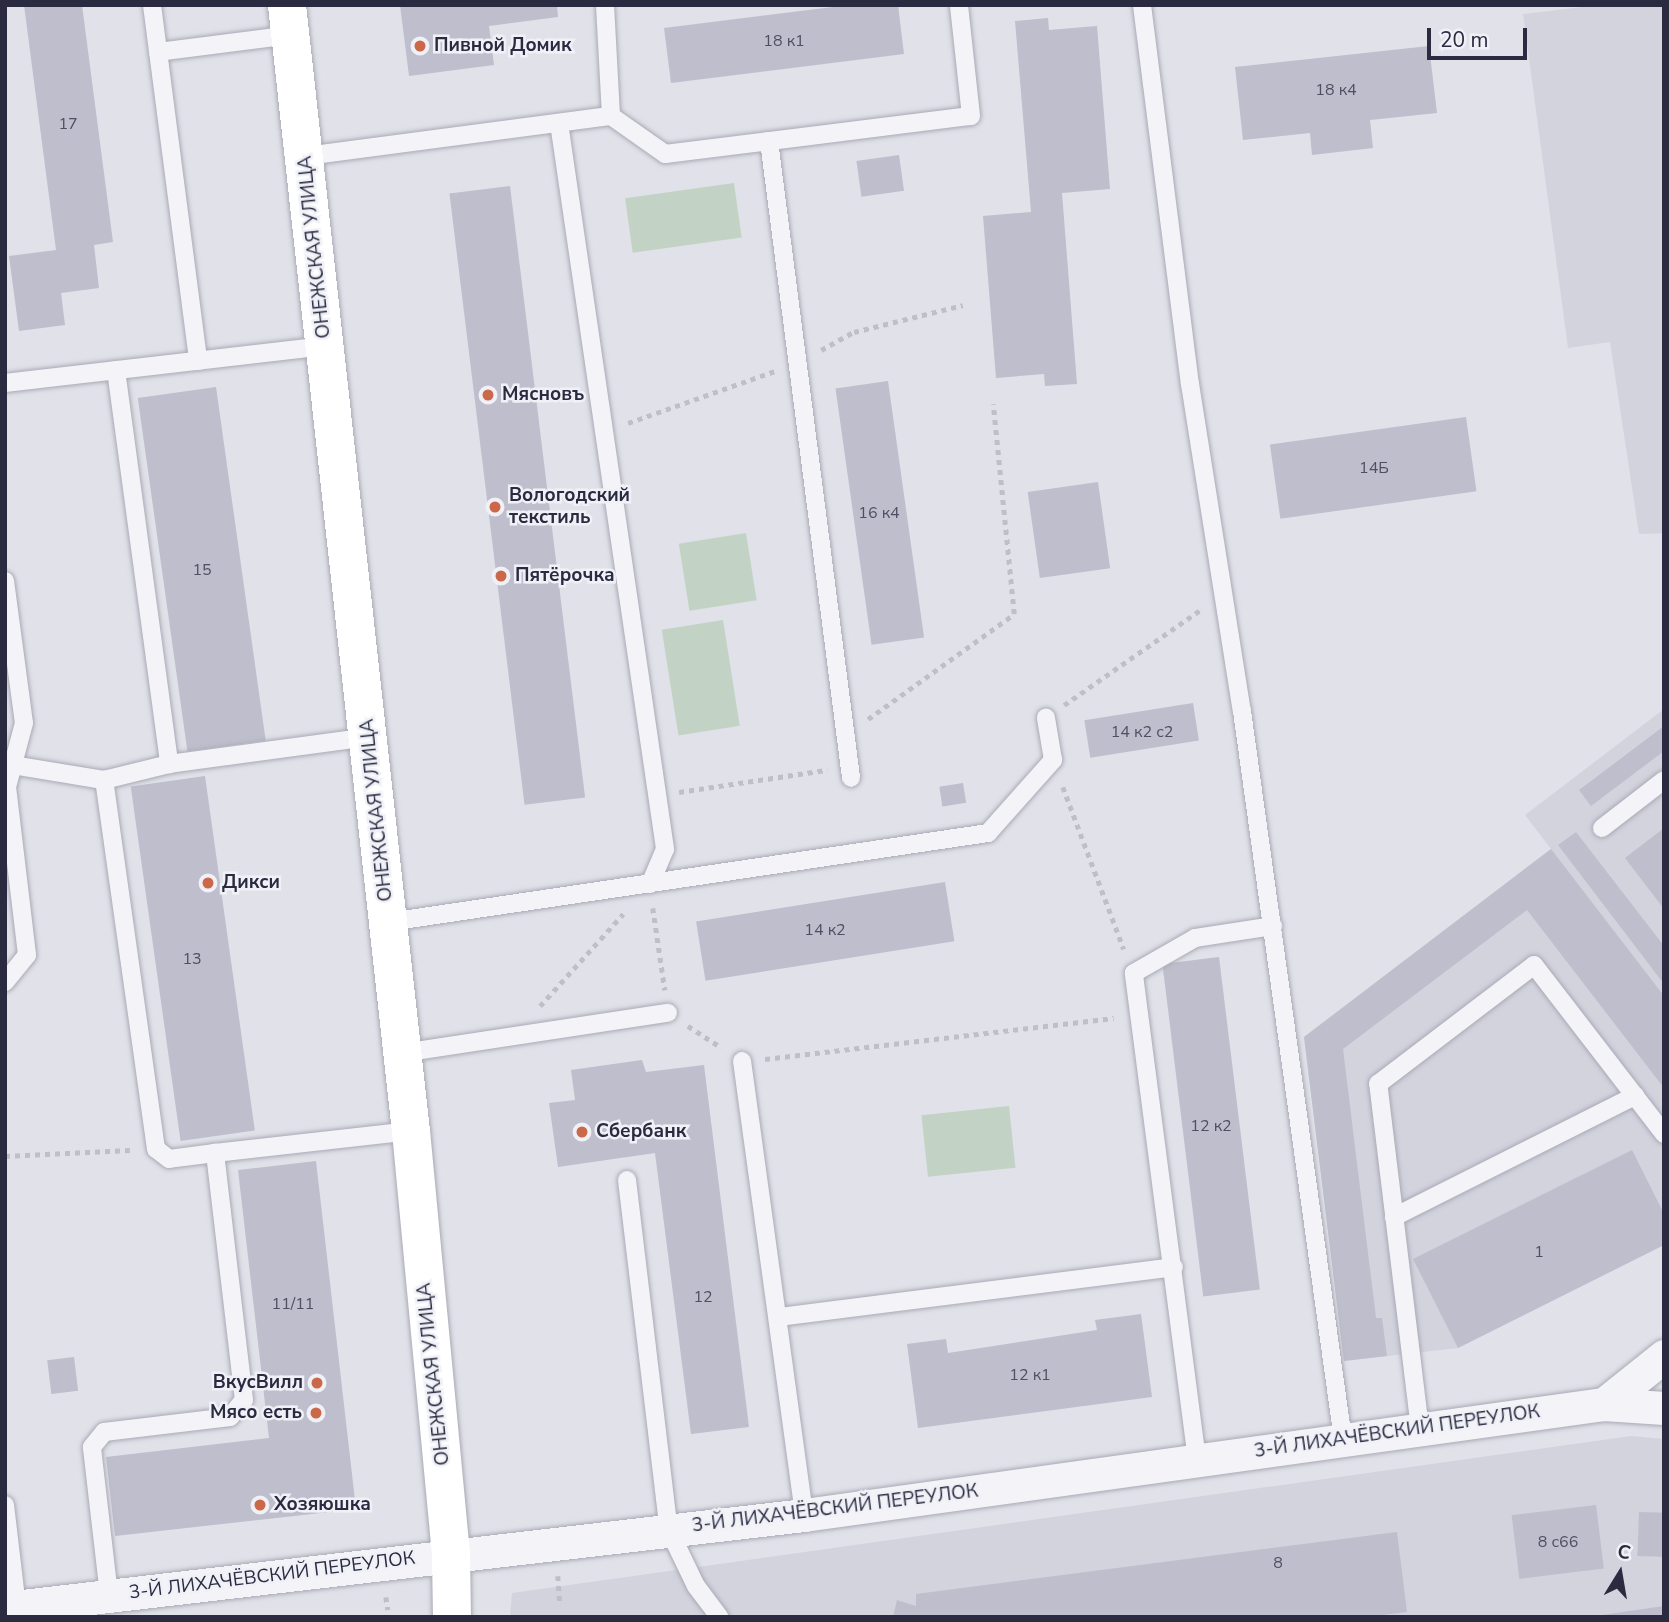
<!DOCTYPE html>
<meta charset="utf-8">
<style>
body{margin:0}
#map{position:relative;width:1669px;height:1622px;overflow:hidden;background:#e1e1e9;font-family:"Nunito Sans",sans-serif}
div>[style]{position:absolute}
.built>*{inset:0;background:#d3d3de}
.green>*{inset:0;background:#c2d3c5;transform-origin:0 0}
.building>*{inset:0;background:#bebecc;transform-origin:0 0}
.path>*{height:4.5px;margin-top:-2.25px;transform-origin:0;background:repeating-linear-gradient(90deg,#bfbfc8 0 5px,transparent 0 10px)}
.roads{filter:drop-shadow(0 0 2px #aaaab7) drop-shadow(0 0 2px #aaaab7)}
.service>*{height:18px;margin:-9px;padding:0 9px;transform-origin:9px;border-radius:9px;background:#f4f4f8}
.minor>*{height:33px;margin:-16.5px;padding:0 16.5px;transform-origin:16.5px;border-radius:16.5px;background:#f4f4f8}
.secondary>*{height:38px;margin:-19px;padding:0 19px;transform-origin:19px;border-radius:19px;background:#fff}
.dots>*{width:19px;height:19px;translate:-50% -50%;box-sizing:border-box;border:4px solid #f0f1f7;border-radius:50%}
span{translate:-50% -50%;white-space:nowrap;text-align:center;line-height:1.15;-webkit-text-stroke:5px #f0f1f7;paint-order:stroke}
.number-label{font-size:16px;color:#4f4f64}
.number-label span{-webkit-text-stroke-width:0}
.poi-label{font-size:19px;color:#2a2a41;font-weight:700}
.left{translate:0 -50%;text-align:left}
.right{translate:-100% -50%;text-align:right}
.street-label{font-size:19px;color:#2a2a41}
.frame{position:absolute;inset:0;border:7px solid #2a2a41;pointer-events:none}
.north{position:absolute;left:1585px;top:1538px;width:70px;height:70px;-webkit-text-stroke:5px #f0f1f7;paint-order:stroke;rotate:11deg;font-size:19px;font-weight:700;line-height:28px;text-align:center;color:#2a2a41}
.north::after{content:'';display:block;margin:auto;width:24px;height:32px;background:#2a2a41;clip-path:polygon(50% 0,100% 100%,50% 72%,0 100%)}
.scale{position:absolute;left:1427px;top:28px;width:100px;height:32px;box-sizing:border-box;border:4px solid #2a2a41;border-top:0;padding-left:9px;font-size:21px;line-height:24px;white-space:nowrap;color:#2a2a41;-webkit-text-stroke:5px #f0f1f7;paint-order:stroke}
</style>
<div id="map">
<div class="built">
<div style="clip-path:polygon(1599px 5px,1664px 5px,1664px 533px,1639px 534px,1610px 342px,1568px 348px,1523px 14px)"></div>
<div style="clip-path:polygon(1664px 709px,1664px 1245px,1458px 1348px,1344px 1361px,1304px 1037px,1551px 849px,1525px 815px)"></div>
<div style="clip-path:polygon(1631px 1436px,1664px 1439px,1664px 1617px,510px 1617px,512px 1593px)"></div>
</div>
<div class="green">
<div style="left:734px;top:183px;width:55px;height:110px;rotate:82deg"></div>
<div style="left:746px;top:533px;width:68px;height:68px;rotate:81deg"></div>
<div style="left:723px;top:620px;width:107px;height:62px;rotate:81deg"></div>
<div style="left:1009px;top:1106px;width:62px;height:88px;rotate:84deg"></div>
</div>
<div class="building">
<div style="clip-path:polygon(24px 5px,82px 5px,113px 242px,94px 245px,99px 288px,61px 293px,65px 325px,19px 331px,9px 256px,56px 250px)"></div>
<div style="clip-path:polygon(400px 5px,557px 5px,558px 17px,489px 26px,494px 65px,409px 76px)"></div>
<div style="clip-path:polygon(849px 5px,898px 5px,904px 54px,671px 83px,664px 28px)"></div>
<div style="clip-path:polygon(1048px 18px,1049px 30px,1097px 26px,1110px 189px,1062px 193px,1077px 384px,1045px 386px,1044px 374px,996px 378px,983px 216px,1031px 212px,1015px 21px)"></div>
<div style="clip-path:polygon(1429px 46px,1437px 113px,1370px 120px,1373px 148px,1312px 155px,1310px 133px,1243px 140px,1235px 67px)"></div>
<div style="left:899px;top:155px;width:36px;height:43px;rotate:82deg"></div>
<div style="left:510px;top:186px;width:616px;height:61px;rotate:83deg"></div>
<div style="left:888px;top:381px;width:259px;height:53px;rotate:82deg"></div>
<div style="left:216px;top:387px;width:357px;height:79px;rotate:82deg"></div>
<div style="left:1466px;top:417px;width:75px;height:198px;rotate:82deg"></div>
<div style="left:1098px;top:482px;width:87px;height:71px;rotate:82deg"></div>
<div style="left:1193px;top:703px;width:38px;height:110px;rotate:81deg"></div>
<div style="clip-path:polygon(1664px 726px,1664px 751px,1591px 806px,1579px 790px)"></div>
<div style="left:205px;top:776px;width:358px;height:75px;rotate:82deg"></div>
<div style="left:963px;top:783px;width:20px;height:24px;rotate:81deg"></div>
<div style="clip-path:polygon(1664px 828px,1664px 909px,1625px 858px)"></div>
<div style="clip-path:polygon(1576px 832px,1664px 946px,1664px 984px,1558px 845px)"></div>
<div style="clip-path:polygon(1551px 849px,1664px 996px,1664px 1088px,1527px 910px,1343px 1049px,1376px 1318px,1382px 1318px,1387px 1356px,1344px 1361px,1304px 1037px)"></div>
<div style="left:945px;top:882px;width:60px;height:252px;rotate:81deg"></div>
<div style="left:1219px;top:957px;width:335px;height:57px;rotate:83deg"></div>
<div style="clip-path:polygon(642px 1060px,646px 1072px,704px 1065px,749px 1427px,691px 1434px,655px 1153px,558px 1167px,549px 1103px,575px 1100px,571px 1070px)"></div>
<div style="clip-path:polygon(1632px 1150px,1664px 1214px,1664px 1245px,1458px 1348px,1413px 1259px)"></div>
<div style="clip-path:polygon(316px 1161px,356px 1509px,115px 1536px,106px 1457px,269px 1438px,238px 1170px)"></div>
<div style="clip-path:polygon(1141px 1314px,1152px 1397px,918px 1428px,907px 1344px,946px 1339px,948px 1353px,1097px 1330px,1095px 1320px)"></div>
<div style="left:74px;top:1357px;width:34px;height:27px;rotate:83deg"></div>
<div style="left:1596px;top:1505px;width:64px;height:85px;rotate:83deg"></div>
<div style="left:1639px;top:1512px;width:25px;height:44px;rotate:2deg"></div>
<div style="clip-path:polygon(1397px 1532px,1407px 1612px,1367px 1617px,893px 1617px,897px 1600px,916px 1606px,916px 1594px)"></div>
<div style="clip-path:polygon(1664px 1606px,1664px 1617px,1602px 1617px,1602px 1615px)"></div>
</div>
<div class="path">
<div style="left:821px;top:350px;width:38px;rotate:-29deg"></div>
<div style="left:854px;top:332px;width:112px;rotate:-13.9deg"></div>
<div style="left:628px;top:423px;width:156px;rotate:-19.5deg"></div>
<div style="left:1064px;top:705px;width:166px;rotate:-34.9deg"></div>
<div style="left:868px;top:719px;width:180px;rotate:-35.7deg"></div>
<div style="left:1014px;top:614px;width:211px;rotate:-95.7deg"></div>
<div style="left:1063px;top:787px;width:173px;rotate:69.4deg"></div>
<div style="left:679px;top:792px;width:150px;rotate:-8.5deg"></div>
<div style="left:653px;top:908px;width:83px;rotate:81.7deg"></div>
<div style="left:540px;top:1006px;width:124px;rotate:-47.9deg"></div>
<div style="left:688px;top:1026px;width:40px;rotate:32.9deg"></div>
<div style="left:765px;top:1059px;width:351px;rotate:-6.7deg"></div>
<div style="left:5px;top:1156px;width:125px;rotate:-2.7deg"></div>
<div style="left:558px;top:1576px;width:30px;rotate:86deg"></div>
<div style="left:386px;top:1597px;width:13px;rotate:81deg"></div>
</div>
<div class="roads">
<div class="service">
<div style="left:152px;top:5px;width:359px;rotate:82.6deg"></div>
<div style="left:605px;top:5px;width:111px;rotate:86.9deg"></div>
<div style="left:1142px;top:5px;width:382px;rotate:82.8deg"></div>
<div style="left:1190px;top:384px;width:331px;rotate:81deg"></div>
<div style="left:1242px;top:711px;width:736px;rotate:82.11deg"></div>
<div style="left:158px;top:52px;width:134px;rotate:-7.3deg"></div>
<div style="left:559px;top:123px;width:734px;rotate:81.69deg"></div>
<div style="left:665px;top:849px;width:38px;rotate:113deg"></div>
<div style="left:769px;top:141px;width:642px;rotate:82.66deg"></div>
<div style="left:306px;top:156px;width:308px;rotate:-7.5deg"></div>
<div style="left:611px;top:116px;width:66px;rotate:35.1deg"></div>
<div style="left:665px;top:154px;width:308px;rotate:-7.1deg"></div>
<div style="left:971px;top:116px;width:112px;rotate:-96.2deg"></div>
<div style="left:116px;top:370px;width:398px;rotate:82.3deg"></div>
<div style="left:5px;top:383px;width:322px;rotate:-6.6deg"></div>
<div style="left:5px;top:581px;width:143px;rotate:82.4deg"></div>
<div style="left:24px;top:723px;width:66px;rotate:104.9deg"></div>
<div style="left:7px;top:787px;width:169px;rotate:83.2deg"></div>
<div style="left:27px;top:955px;width:35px;rotate:129deg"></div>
<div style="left:13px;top:765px;width:92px;rotate:9.4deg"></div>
<div style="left:1602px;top:828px;width:78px;rotate:-37.7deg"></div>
<div style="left:389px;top:922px;width:606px;rotate:-8.45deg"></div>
<div style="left:988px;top:833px;width:98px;rotate:-48.3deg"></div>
<div style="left:1053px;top:760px;width:43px;rotate:-99.5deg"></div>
<div style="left:402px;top:1053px;width:269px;rotate:-8.6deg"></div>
<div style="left:742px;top:1061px;width:458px;rotate:82.2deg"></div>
<div style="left:215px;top:1153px;width:46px;rotate:172.6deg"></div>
<div style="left:169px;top:1159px;width:16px;rotate:-142deg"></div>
<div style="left:156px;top:1149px;width:373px;rotate:-98deg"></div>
<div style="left:104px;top:780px;width:67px;rotate:-13.8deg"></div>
<div style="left:169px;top:764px;width:201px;rotate:-7.7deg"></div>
<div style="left:627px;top:1180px;width:353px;rotate:83.2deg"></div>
<div style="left:669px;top:1530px;width:62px;rotate:64.3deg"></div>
<div style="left:696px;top:1586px;width:39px;rotate:53deg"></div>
<div style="left:1394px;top:1217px;width:270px;rotate:-26.7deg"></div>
<div style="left:779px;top:1317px;width:398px;rotate:-7.2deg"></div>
<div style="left:1420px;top:1429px;width:348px;rotate:-96.9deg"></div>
<div style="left:1378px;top:1084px;width:196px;rotate:-37.3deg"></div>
<div style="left:1534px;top:965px;width:213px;rotate:52.4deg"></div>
<div style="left:1197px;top:1460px;width:491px;rotate:-97.4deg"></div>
<div style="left:1134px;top:973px;width:70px;rotate:-29.8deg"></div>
<div style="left:1195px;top:938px;width:79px;rotate:-8.7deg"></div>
<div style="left:5px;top:1505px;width:103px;rotate:83.3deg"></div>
<div style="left:109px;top:1595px;width:149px;rotate:-96.6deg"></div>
<div style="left:92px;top:1447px;width:19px;rotate:-51deg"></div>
<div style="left:104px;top:1432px;width:127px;rotate:-6.8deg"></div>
<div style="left:230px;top:1417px;width:22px;rotate:-51deg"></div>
<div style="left:244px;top:1400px;width:249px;rotate:-96.7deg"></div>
<div style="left:215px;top:1153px;width:197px;rotate:-6.4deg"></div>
</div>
<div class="minor">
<div style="left:1604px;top:1404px;width:77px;rotate:-38.7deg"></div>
<div style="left:5px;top:1608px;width:804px;rotate:-6.64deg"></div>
<div style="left:804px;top:1515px;width:808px;rotate:-7.9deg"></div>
<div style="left:1604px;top:1404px;width:60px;rotate:3.8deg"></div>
</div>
<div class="secondary">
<div style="left:287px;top:5px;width:1133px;rotate:83.72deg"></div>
<div style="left:411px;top:1131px;width:426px;rotate:84.6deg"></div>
<div style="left:451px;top:1555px;width:62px;rotate:89.1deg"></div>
</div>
</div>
<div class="dots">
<div style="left:420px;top:46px;background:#cb6849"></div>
<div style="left:488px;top:395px;background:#cb6849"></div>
<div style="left:495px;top:507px;background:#cb6849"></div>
<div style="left:501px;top:576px;background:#cb6849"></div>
<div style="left:208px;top:883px;background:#cb6849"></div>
<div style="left:582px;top:1132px;background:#cb6849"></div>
<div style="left:317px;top:1383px;background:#cb6849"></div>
<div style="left:316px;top:1413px;background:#cb6849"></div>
<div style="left:260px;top:1505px;background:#cb6849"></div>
</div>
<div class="number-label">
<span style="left:784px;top:41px">18 к1</span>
<span style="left:1336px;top:90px">18 к4</span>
<span style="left:68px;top:124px">17</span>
<span style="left:1374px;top:468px">14Б</span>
<span style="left:879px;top:513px">16 к4</span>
<span style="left:202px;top:570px">15</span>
<span style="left:1142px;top:732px">14 к2 с2</span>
<span style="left:825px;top:930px">14 к2</span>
<span style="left:192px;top:959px">13</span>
<span style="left:1211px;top:1126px">12 к2</span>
<span style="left:1539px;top:1252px">1</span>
<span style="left:703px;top:1297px">12</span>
<span style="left:293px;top:1304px">11/11</span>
<span style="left:1030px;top:1375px">12 к1</span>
<span style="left:1558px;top:1542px">8 с66</span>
<span style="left:1278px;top:1563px">8</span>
</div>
<div class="poi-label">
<span class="left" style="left:434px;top:46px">Пивной Домик</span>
<span class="left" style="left:502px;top:395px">Мясновъ</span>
<span class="left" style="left:509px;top:507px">Вологодский<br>текстиль</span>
<span class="left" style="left:515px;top:576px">Пятёрочка</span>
<span class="left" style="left:222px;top:883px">Дикси</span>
<span class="left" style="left:596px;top:1132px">Сбербанк</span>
<span class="right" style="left:303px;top:1383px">ВкусВилл</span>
<span class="right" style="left:302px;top:1413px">Мясо есть</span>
<span class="left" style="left:274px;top:1505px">Хозяюшка</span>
</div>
<div class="street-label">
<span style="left:315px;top:247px;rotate:-96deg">ОНЕЖСКАЯ УЛИЦА</span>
<span style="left:377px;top:810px;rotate:-96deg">ОНЕЖСКАЯ УЛИЦА</span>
<span style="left:434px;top:1374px;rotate:-96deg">ОНЕЖСКАЯ УЛИЦА</span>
<span style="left:1397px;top:1432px;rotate:-8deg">3-Й ЛИХАЧЁВСКИЙ ПЕРЕУЛОК</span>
<span style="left:835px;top:1509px;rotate:-7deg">3-Й ЛИХАЧЁВСКИЙ ПЕРЕУЛОК</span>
<span style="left:272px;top:1576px;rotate:-7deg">3-Й ЛИХАЧЁВСКИЙ ПЕРЕУЛОК</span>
</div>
<div class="frame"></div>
<div class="north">С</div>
<div class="scale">20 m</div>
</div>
